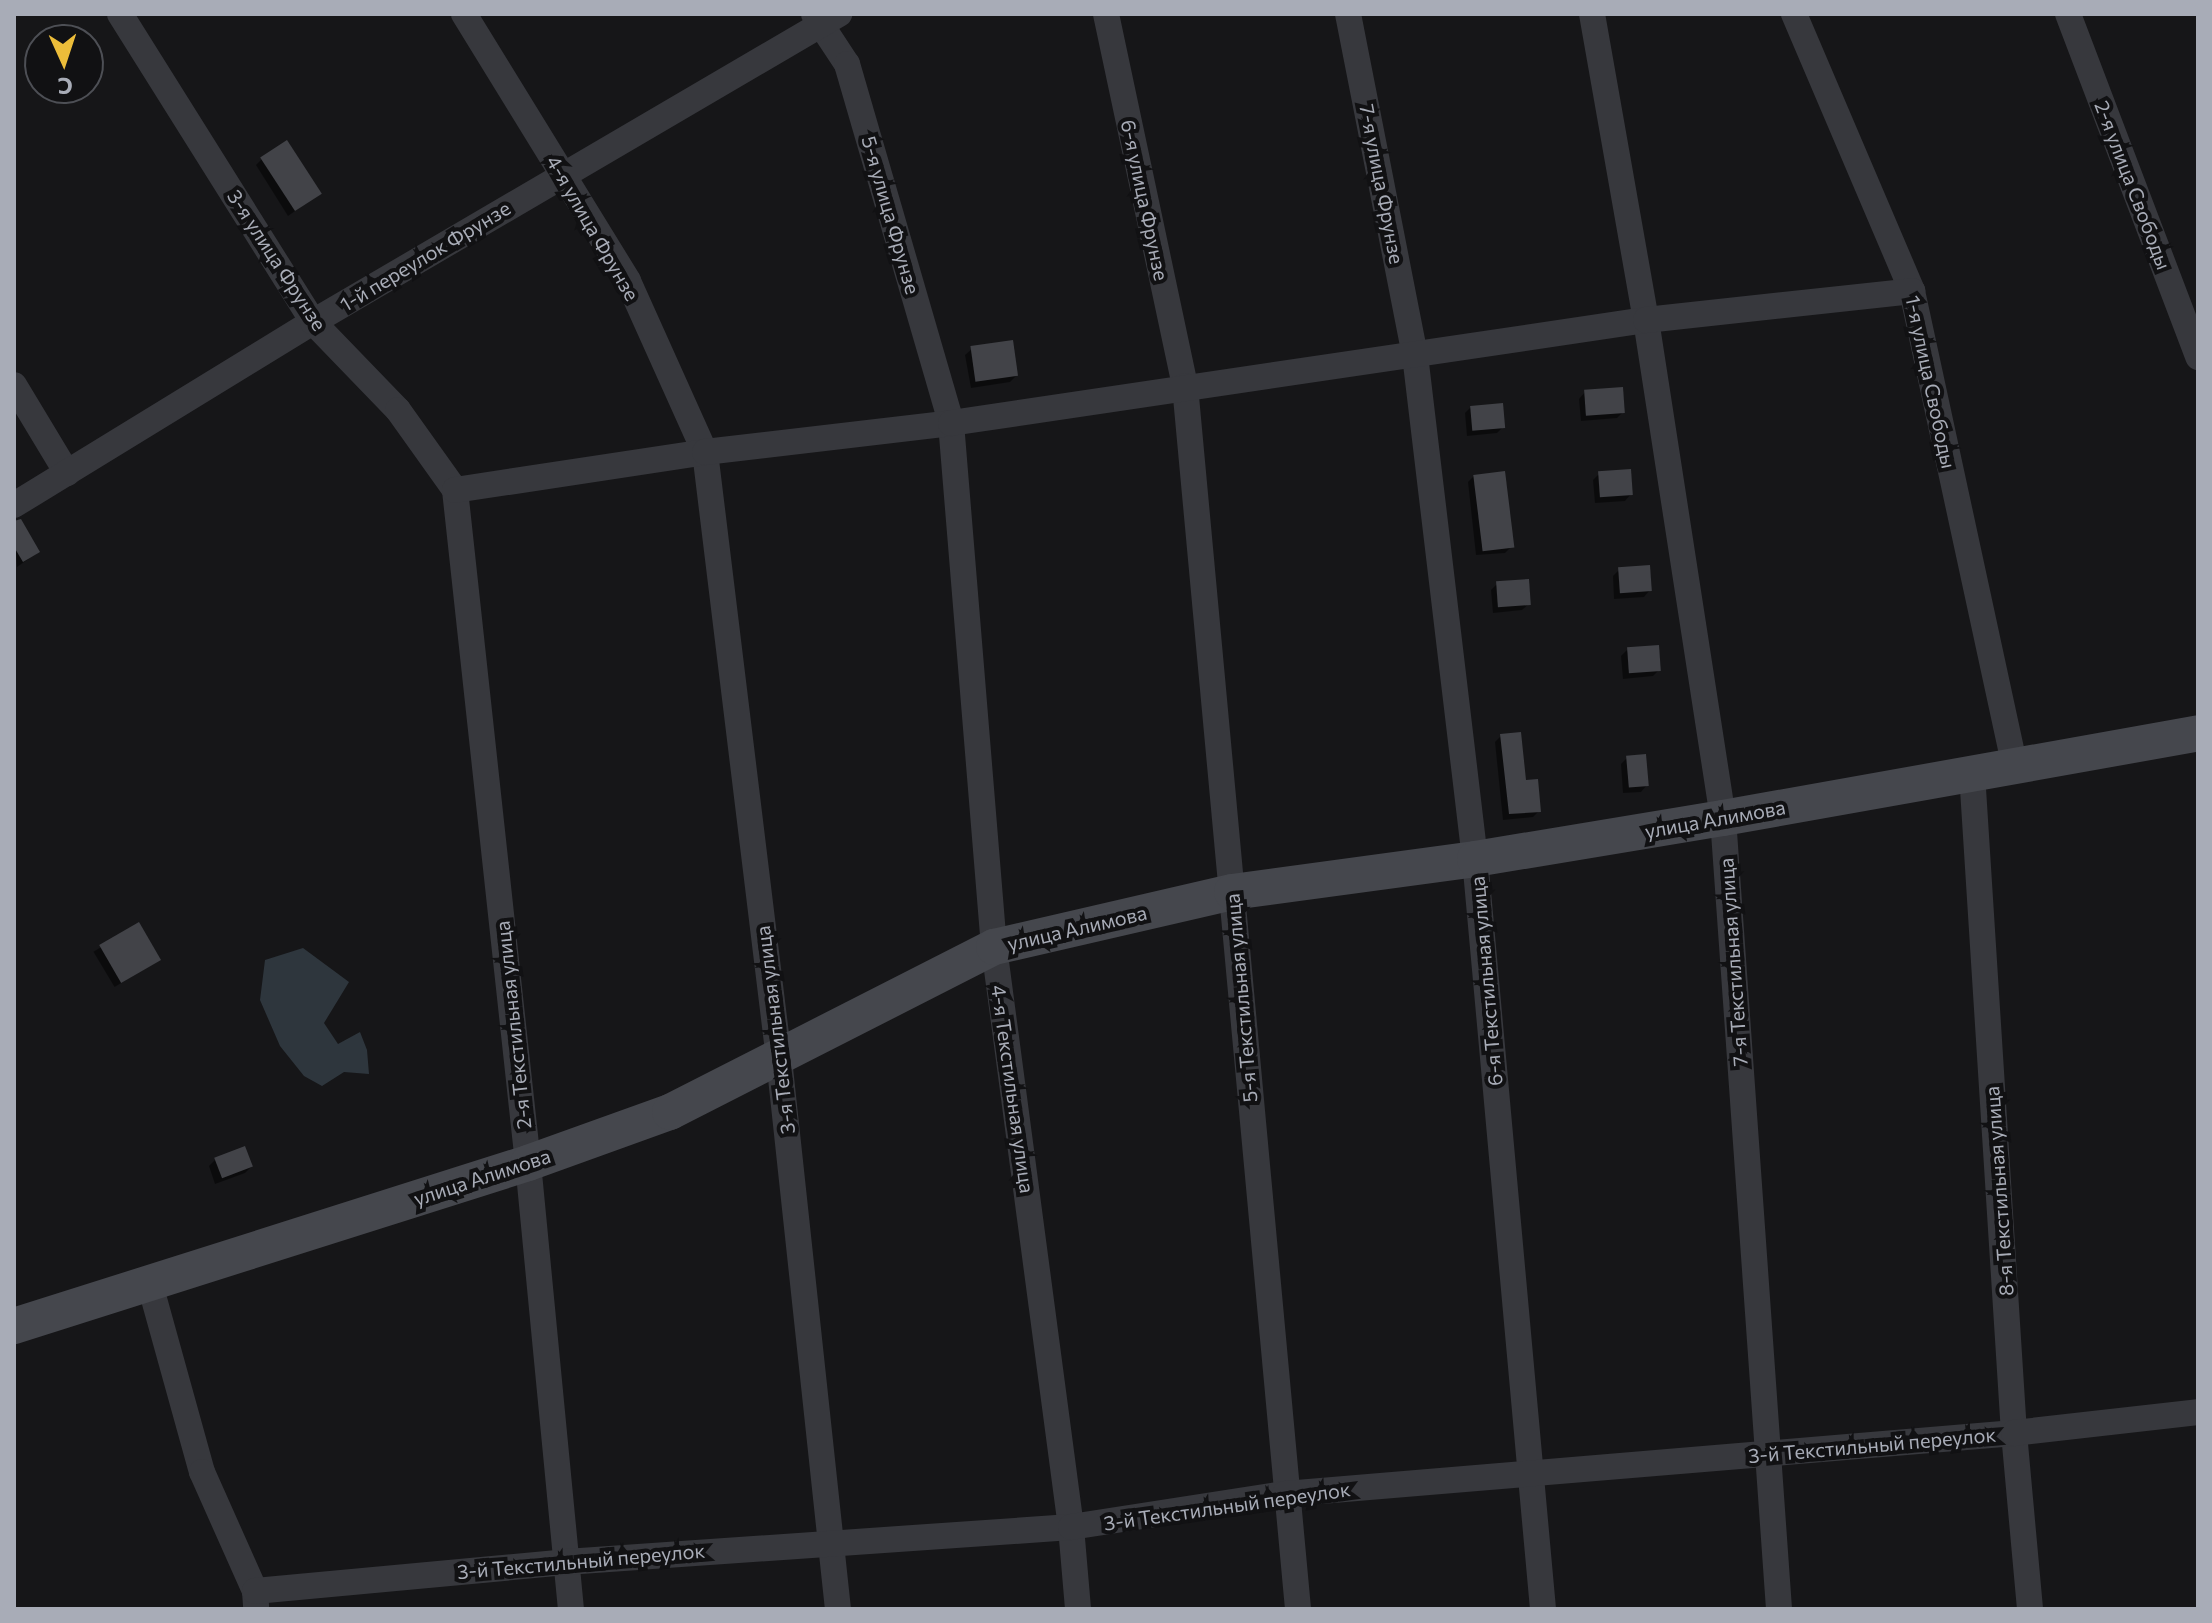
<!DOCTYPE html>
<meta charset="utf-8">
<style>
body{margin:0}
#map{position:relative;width:2212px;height:1623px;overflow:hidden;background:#161618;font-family:Commissioner,sans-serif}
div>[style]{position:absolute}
.water>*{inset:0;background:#2e363d}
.shadow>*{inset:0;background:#0007;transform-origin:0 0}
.building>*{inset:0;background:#424348;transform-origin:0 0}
.street>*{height:26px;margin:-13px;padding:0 13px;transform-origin:13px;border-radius:13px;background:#37383d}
.secondary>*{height:36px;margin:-18px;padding:0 18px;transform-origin:18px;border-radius:18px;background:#45474d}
span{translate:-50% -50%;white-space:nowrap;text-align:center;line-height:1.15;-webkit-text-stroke:8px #111113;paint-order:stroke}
.street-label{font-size:20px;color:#a8acb7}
.frame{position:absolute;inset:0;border:16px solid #a8acb7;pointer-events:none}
.north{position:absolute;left:24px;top:24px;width:80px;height:80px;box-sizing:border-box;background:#111113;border:2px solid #4d4f55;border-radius:50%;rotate:177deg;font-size:22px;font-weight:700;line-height:32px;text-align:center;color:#a8acb7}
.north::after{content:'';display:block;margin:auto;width:28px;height:36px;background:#ecbd3a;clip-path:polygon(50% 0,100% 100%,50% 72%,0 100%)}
</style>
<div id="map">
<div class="water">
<div style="clip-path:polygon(303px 948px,349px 982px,324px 1023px,338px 1044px,360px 1032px,367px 1050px,369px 1074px,344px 1072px,322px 1086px,304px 1076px,280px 1046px,260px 1000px,265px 960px)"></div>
</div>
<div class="shadow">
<div style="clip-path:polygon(262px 159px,319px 194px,288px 216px,256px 165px)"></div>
<div style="clip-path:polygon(972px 349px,1016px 376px,1010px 382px,971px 388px,965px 355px)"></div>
<div style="clip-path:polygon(1585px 392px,1623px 412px,1617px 418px,1581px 421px,1579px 399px)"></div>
<div style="clip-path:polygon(1471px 407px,1503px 427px,1497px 433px,1467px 436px,1465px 413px)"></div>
<div style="clip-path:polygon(1599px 474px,1631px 494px,1625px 501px,1595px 503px,1593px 480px)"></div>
<div style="clip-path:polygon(1474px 476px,1512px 546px,1505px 553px,1476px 555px,1468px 482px)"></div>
<div style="clip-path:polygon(14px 521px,20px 521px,38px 552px,17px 567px)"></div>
<div style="clip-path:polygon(1619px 570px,1650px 590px,1644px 597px,1614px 599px,1613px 576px)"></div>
<div style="clip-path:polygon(1497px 584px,1529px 604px,1522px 610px,1493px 613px,1491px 590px)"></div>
<div style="clip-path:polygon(1627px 650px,1659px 670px,1653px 676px,1623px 679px,1621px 656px)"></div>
<div style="clip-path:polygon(1501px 736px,1539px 811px,1533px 817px,1503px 820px,1495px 742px)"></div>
<div style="clip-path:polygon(1627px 758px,1647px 785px,1641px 792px,1623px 793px,1621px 764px)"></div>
<div style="left:138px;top:925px;width:41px;height:52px;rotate:59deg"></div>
<div style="clip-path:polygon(215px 1160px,251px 1167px,245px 1173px,215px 1184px,209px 1166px)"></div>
</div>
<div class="building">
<div style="left:287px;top:140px;width:64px;height:32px;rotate:57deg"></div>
<div style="left:1013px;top:340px;width:36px;height:43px;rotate:82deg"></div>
<div style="left:1623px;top:387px;width:26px;height:39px;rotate:86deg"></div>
<div style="left:1503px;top:403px;width:25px;height:33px;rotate:85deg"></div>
<div style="left:1631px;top:469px;width:26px;height:33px;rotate:86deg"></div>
<div style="left:1505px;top:471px;width:77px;height:32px;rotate:83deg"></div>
<div style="clip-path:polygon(21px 519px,40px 552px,23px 562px,14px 547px,14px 521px)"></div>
<div style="left:1650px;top:565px;width:26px;height:32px;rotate:86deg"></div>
<div style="left:1529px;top:579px;width:26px;height:33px;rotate:86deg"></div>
<div style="left:1659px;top:645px;width:26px;height:32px;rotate:86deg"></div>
<div style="clip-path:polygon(1521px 732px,1526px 780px,1538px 779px,1541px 812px,1509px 814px,1500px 734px)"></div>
<div style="left:1646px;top:754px;width:32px;height:20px;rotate:85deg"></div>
<div style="left:139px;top:922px;width:44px;height:46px;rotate:60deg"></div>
<div style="left:245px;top:1146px;width:22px;height:33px;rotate:69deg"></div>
</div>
<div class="street">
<div style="left:120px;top:14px;width:363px;rotate:57.9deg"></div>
<div style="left:313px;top:322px;width:122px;rotate:46deg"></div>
<div style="left:398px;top:410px;width:98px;rotate:54.5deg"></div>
<div style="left:455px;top:490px;width:677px;rotate:83.81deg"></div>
<div style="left:528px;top:1163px;width:448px;rotate:84.5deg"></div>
<div style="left:464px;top:14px;width:313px;rotate:58.4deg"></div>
<div style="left:628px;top:281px;width:188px;rotate:65.8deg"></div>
<div style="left:705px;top:452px;width:611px;rotate:83.05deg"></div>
<div style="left:779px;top:1059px;width:553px;rotate:83.88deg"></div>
<div style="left:814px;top:14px;width:60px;rotate:56.6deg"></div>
<div style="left:847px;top:64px;width:374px;rotate:73.8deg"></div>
<div style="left:951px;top:423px;width:526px;rotate:85.31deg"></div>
<div style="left:994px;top:947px;width:585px;rotate:82.44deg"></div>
<div style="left:1071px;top:1527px;width:82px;rotate:85.1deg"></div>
<div style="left:1106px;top:14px;width:380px;rotate:78deg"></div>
<div style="left:1185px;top:386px;width:1228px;rotate:84.72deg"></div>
<div style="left:1348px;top:14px;width:348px;rotate:78.9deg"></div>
<div style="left:1415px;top:355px;width:508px;rotate:83.21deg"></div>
<div style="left:1475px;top:859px;width:753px;rotate:84.82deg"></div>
<div style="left:1592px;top:14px;width:311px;rotate:80deg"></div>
<div style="left:1646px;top:320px;width:504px;rotate:81.21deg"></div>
<div style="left:1723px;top:818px;width:793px;rotate:85.95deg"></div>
<div style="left:1794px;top:14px;width:301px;rotate:66.9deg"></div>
<div style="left:1912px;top:291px;width:487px;rotate:77.8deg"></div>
<div style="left:2068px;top:14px;width:367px;rotate:69.2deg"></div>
<div style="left:14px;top:385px;width:103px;rotate:58.9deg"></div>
<div style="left:455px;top:490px;width:253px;rotate:-8.6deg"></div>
<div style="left:705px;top:452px;width:248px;rotate:-6.7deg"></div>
<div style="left:951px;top:423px;width:703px;rotate:-8.43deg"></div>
<div style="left:1646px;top:320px;width:268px;rotate:-6.2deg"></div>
<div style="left:14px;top:505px;width:351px;rotate:-31.5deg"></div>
<div style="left:313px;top:322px;width:610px;rotate:-30.35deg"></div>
<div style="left:1972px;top:773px;width:661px;rotate:86.36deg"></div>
<div style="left:2014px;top:1433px;width:177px;rotate:84.8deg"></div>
<div style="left:149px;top:1281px;width:198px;rotate:74.5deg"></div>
<div style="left:202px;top:1472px;width:130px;rotate:66deg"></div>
<div style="left:255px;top:1591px;width:16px;rotate:86deg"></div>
<div style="left:255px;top:1591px;width:312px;rotate:-5.3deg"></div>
<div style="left:566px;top:1562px;width:506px;rotate:-3.96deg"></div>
<div style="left:1071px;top:1527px;width:217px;rotate:-8.8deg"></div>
<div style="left:1285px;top:1494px;width:732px;rotate:-4.78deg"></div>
<div style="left:2014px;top:1433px;width:185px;rotate:-6.5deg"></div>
</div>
<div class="secondary">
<div style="left:14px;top:1326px;width:539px;rotate:-17.59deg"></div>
<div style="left:528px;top:1163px;width:151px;rotate:-19.8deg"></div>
<div style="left:670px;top:1112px;width:364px;rotate:-27deg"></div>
<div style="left:994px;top:947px;width:244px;rotate:-13deg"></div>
<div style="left:1232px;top:892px;width:245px;rotate:-7.7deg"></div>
<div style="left:1475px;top:859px;width:251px;rotate:-9.4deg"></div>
<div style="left:1723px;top:818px;width:483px;rotate:-10.1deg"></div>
</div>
<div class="street-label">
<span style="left:1382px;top:184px;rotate:79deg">7-я улица Фрунзе</span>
<span style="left:2133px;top:185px;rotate:69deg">2-я улица Свободы</span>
<span style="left:1145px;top:200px;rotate:78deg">6-я улица Фрунзе</span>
<span style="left:891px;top:215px;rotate:74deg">5-я улица Фрунзе</span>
<span style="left:593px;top:228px;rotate:60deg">4-я улица Фрунзе</span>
<span style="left:425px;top:256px;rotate:-31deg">1-й переулок Фрунзе</span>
<span style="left:277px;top:260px;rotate:57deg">3-я улица Фрунзе</span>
<span style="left:1931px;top:382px;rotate:78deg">1-я улица Свободы</span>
<span style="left:1715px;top:819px;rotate:-10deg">улица Алимова</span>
<span style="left:1077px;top:928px;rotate:-13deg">улица Алимова</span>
<span style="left:1733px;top:962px;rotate:-94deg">7-я Текстильная улица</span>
<span style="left:1486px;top:981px;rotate:-95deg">6-я Текстильная улица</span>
<span style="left:1241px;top:998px;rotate:-95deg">5-я Текстильная улица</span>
<span style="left:513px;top:1025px;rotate:-96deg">2-я Текстильная улица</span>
<span style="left:775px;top:1030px;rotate:-97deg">3-я Текстильная улица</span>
<span style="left:1013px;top:1089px;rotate:82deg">4-я Текстильная улица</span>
<span style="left:482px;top:1177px;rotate:-18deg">улица Алимова</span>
<span style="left:1999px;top:1191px;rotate:-94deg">8-я Текстильная улица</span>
<span style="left:1872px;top:1445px;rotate:-5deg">3-й Текстильный переулок</span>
<span style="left:1227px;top:1506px;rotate:-8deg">3-й Текстильный переулок</span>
<span style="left:581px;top:1561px;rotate:-5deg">3-й Текстильный переулок</span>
</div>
<div class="frame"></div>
<div class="north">С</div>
</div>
